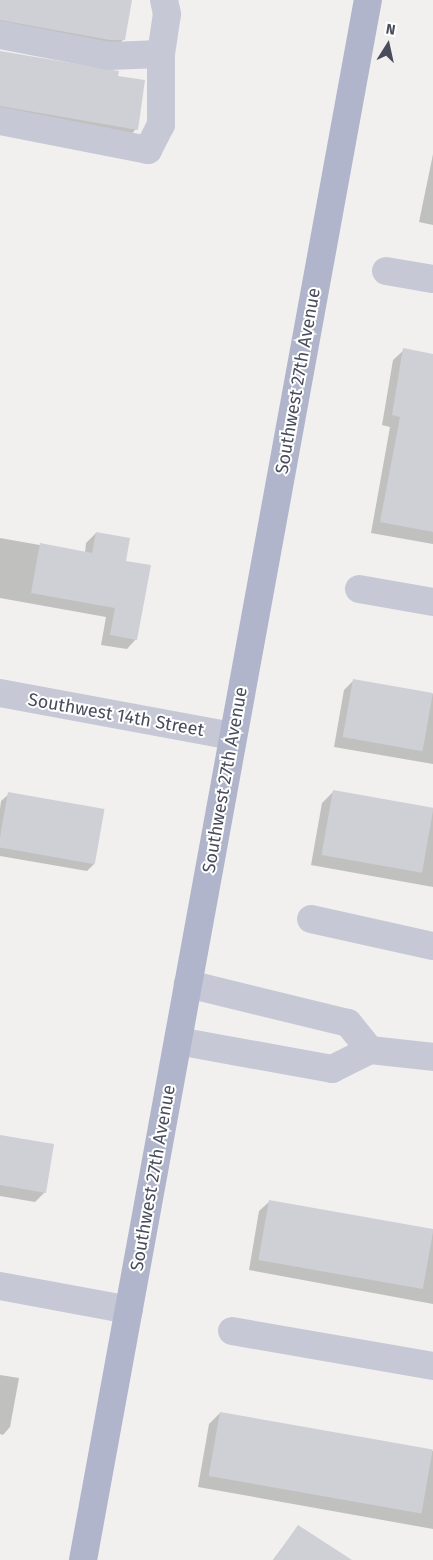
<!DOCTYPE html>
<style>
body{margin:0}
#map{position:relative;width:433px;height:1560px;overflow:hidden;background:#f1f0ef;font-family:"Fira Sans",sans-serif}
div>[style]{position:absolute}
.shadow>*{inset:0;background:#0003}
.building>*{inset:0;background:#cfd0d6;transform-origin:0 0}
.minor>*{height:28px;margin:-14px;padding:0 14px;transform-origin:14px;border-radius:14px;background:#c6c9d5}
.major>*{height:28px;margin:-14px;padding:0 14px;transform-origin:14px;border-radius:14px;background:#b0b5cc}
span{translate:-50% -50%;white-space:nowrap;text-align:center;line-height:1.15;-webkit-text-stroke:4px #fff;paint-order:stroke}
.street-label{font-size:18px;color:#484c5b}
.north{position:absolute;left:363px;top:20px;width:50px;height:50px;-webkit-text-stroke:4px #fff;paint-order:stroke;rotate:10deg;font-size:14px;font-weight:700;line-height:20px;text-align:center;color:#484c5b}
.north::after{content:'';display:block;margin:auto;width:18px;height:22px;background:#484c5b;clip-path:polygon(50% 0,100% 100%,50% 72%,0 100%)}
</style>
<div id="map">
<div class="shadow">
<div style="clip-path:polygon(0 0,130px 0,124px 39px,113px 50px,0 32px)"></div>
<div style="clip-path:polygon(0 52px,117px 77px,136px 129px,126px 140px,0 118px)"></div>
<div style="clip-path:polygon(433px 154px,433px 225px,419px 222px)"></div>
<div style="clip-path:polygon(404px 350px,433px 355px,433px 544px,371px 533px,390px 427px,382px 425px,393px 360px)"></div>
<div style="clip-path:polygon(96px 533px,125px 562px,136px 639px,127px 649px,101px 645px,106px 617px,0 598px,0 538px,85px 553px,86px 543px)"></div>
<div style="clip-path:polygon(354px 680px,433px 694px,433px 764px,334px 747px,344px 690px)"></div>
<div style="clip-path:polygon(333px 792px,433px 809px,433px 887px,311px 865px,322px 803px)"></div>
<div style="clip-path:polygon(9px 794px,94px 864px,87px 871px,0 856px,0 809px,1px 801px)"></div>
<div style="clip-path:polygon(0 1136px,45px 1192px,35px 1202px,0 1196px)"></div>
<div style="clip-path:polygon(269px 1202px,433px 1231px,433px 1304px,249px 1270px,259px 1211px)"></div>
<div style="clip-path:polygon(0 1375px,19px 1378px,10px 1427px,3px 1435px,0 1434px)"></div>
<div style="clip-path:polygon(220px 1413px,433px 1451px,433px 1529px,198px 1487px,209px 1424px)"></div>
<div style="clip-path:polygon(298px 1526px,349px 1560px,273px 1560px)"></div>
</div>
<div class="building">
<div style="clip-path:polygon(0 0,132px 0,125px 40px,110px 40px,0 20px)"></div>
<div style="clip-path:polygon(0 51px,119px 71px,118px 76px,145px 80px,138px 130px,0 106px)"></div>
<div style="clip-path:polygon(403px 348px,433px 354px,433px 532px,380px 522px,400px 417px,392px 415px)"></div>
<div style="clip-path:polygon(96px 532px,130px 538px,126px 561px,151px 565px,137px 640px,110px 635px,115px 608px,31px 593px,40px 543px,92px 553px)"></div>
<div style="left:353px;top:679px;width:81px;height:59px;rotate:10deg"></div>
<div style="left:333px;top:790px;width:102px;height:66px;rotate:10deg"></div>
<div style="left:8px;top:792px;width:98px;height:56px;rotate:10deg"></div>
<div style="clip-path:polygon(0 1135px,54px 1144px,46px 1193px,0 1185px)"></div>
<div style="left:269px;top:1200px;width:167px;height:61px;rotate:10deg"></div>
<div style="left:220px;top:1412px;width:216px;height:65px;rotate:10deg"></div>
<div style="clip-path:polygon(298px 1525px,352px 1560px,274px 1560px)"></div>
</div>
<div class="minor">
<div style="left:0;top:35px;width:111px;rotate:10.9deg"></div>
<div style="left:109px;top:56px;width:52px;rotate:-2.2deg"></div>
<div style="left:161px;top:54px;width:40px;rotate:-81.5deg"></div>
<div style="left:167px;top:14px;width:14px;rotate:-102deg"></div>
<div style="left:0;top:121px;width:151px;rotate:11.1deg"></div>
<div style="left:148px;top:150px;width:28px;rotate:-63deg"></div>
<div style="left:161px;top:125px;width:71px;rotate:-90deg"></div>
<div style="left:386px;top:271px;width:48px;rotate:9.7deg"></div>
<div style="left:359px;top:589px;width:75px;rotate:10deg"></div>
<div style="left:0;top:693px;width:236px;rotate:10.5deg"></div>
<div style="left:311px;top:919px;width:125px;rotate:12.5deg"></div>
<div style="left:178px;top:1041px;width:157px;rotate:10.3deg"></div>
<div style="left:332px;top:1069px;width:42px;rotate:-26.6deg"></div>
<div style="left:370px;top:1050px;width:35px;rotate:-129deg"></div>
<div style="left:348px;top:1023px;width:165px;rotate:-166.3deg"></div>
<div style="left:370px;top:1050px;width:63px;rotate:6.3deg"></div>
<div style="left:0;top:1286px;width:131px;rotate:10.5deg"></div>
<div style="left:232px;top:1331px;width:204px;rotate:9.9deg"></div>
</div>
<div class="major">
<div style="left:83px;top:1560px;width:1586px;rotate:-79.65deg"></div>
</div>
<div class="street-label">
<span style="left:298px;top:381px;rotate:-80deg">Southwest 27th Avenue</span>
<span style="left:116px;top:715px;rotate:10deg">Southwest 14th Street</span>
<span style="left:225px;top:780px;rotate:-80deg">Southwest 27th Avenue</span>
<span style="left:153px;top:1178px;rotate:-80deg">Southwest 27th Avenue</span>
</div>
<div class="north">N</div>
</div>
